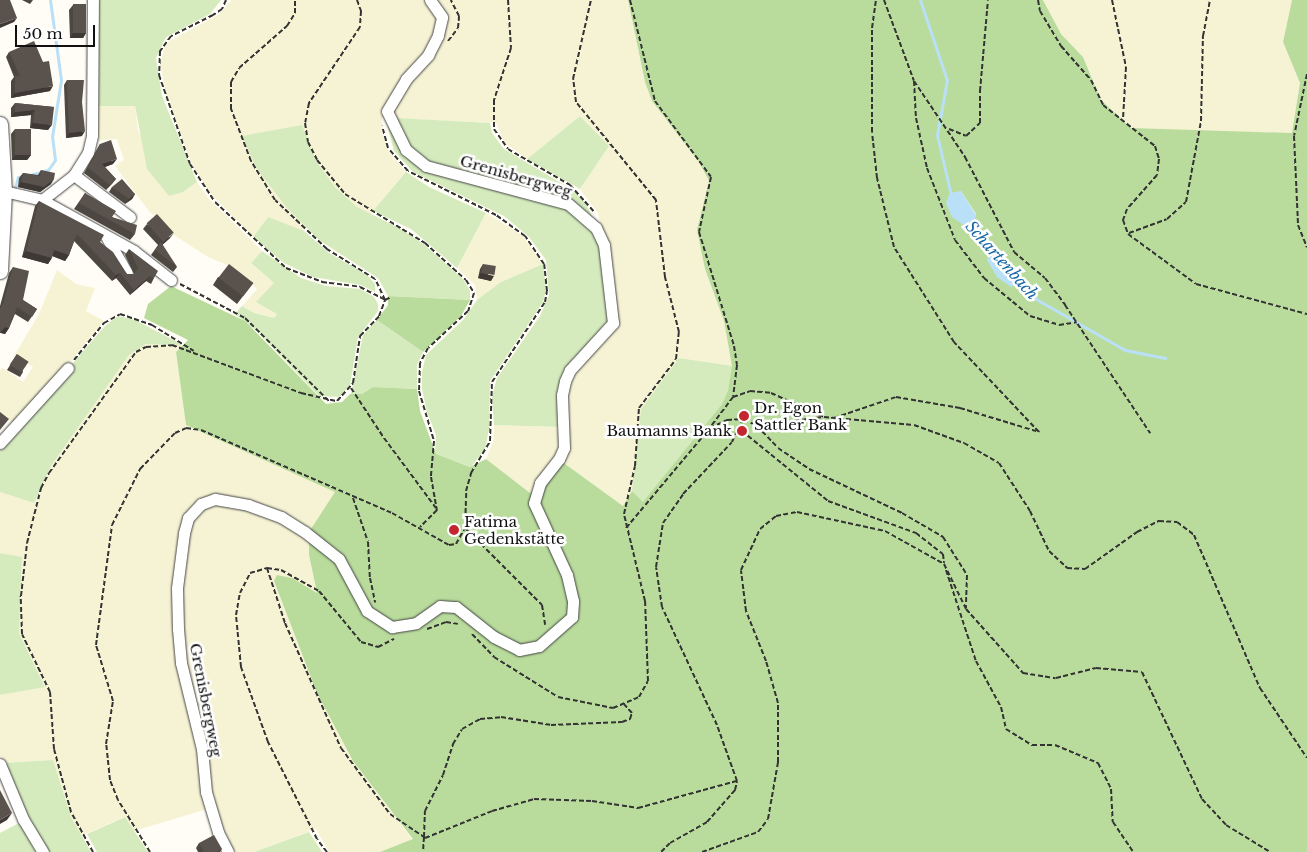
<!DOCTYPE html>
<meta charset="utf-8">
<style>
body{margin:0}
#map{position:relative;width:1307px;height:852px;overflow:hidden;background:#fffdf5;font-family:"Libre Baskerville",serif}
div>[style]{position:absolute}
.farmland>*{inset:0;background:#f6f3d4}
.green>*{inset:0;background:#d5ebbd}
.forest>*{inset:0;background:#b9dc9c}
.water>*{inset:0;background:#b9e0f7}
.stream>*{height:3px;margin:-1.5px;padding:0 1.5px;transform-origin:1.5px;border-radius:1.5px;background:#b9e0f7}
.path>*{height:2px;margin-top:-1px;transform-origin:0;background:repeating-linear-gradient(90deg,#333 0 5px,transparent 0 7.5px)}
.roads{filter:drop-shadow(0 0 1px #444) drop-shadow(0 0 1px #444)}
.minor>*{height:11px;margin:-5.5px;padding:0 5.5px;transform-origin:5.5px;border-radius:5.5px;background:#fff}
.tertiary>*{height:15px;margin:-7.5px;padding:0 7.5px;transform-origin:7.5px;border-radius:7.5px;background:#fff}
.wall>*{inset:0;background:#4d4742}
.shaded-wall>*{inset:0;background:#3f3936}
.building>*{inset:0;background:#5a524d;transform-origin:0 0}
.dots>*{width:14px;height:14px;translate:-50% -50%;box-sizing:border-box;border:2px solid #fff;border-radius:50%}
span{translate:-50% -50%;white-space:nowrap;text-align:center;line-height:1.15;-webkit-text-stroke:5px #fff;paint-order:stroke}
.street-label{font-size:15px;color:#111}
.poi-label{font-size:15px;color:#111}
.left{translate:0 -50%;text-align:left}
.right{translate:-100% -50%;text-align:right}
.water-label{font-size:16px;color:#1768a6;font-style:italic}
.scale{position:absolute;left:15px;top:25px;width:80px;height:22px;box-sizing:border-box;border:2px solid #111;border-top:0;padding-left:6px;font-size:15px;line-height:18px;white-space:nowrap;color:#111;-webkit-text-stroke:4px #fff;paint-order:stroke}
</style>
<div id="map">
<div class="farmland">
<div style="clip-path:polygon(232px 0,628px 0,645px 82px,652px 101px,699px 162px,709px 181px,703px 207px,705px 269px,724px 321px,733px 366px,679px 358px,641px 409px,638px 461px,632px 491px,623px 506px,561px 461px,566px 387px,580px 363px,608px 337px,617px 320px,598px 213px,580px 189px,609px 146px,580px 116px,527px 159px,504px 142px,496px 123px,382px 118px,382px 134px,389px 152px,406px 172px,370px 215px,357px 207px,335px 187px,316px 161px,304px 134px,257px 169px,306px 228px,304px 231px,294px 229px,268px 217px,253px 237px,210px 193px,192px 165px,166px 93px,160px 64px,166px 43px,218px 15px)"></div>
<div style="clip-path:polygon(1043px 0,1292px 0,1283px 42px,1300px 83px,1293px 133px,1131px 129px,1101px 100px,1083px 57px,1061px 34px)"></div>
<div style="clip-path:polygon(94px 106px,135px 106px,138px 131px,183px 192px,197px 182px,208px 198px,262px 251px,251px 263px,274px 283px,277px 313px,274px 318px,254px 313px,242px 306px,257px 289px,234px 268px,208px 257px,174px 235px,149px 211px,115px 166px,124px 160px,117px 139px,94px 141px)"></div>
<div style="clip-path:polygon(486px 213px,522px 235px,543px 264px,502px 282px,477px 300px,475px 285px,457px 268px)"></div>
<div style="clip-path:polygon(57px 270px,76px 284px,95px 288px,86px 311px,104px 321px,40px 398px,14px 423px,0 413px,0 371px,2px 367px,23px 382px,33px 367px,14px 356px,39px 314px)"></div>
<div style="clip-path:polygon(166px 343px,183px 345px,176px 352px,186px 425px,336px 492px,309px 532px,309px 555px,317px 594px,274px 581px,317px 693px,353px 761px,413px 840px,380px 852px,329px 852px,316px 829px,254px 852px,234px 852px,214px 807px,134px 831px,124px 817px,81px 836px,71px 817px,53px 760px,3px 763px,0 755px,0 695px,45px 686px,19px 633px,22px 558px,0 553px,0 492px,34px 503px,51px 466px,129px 355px,146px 344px)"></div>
<div style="clip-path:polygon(494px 425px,562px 427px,555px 460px,530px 493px,486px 459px,494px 439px)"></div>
</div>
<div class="green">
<div style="clip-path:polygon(98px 0,221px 0,210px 14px,166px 37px,156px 58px,162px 96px,197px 182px,183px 192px,169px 196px,147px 169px,135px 106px,94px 106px)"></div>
<div style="clip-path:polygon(580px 116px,609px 146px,580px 189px,527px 159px)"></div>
<div style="clip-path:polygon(395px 118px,490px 123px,492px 133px,504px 149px,573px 190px,585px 202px,593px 218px,592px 220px,577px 206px,431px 163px,414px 154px)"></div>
<div style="clip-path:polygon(387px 124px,409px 158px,576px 212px,599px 240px,611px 316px,571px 365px,562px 427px,494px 425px,492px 396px,497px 378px,540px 316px,549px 295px,546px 260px,529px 237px,504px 216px,413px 172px,394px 151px)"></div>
<div style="clip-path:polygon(302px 125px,316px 161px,335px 187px,357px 207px,401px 229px,426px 246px,463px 279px,470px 291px,470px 300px,388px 296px,378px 278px,319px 240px,287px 208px,257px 169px,242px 136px)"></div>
<div style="clip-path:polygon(406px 172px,429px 187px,486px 213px,457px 268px,411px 229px,373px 211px)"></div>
<div style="clip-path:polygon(268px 217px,304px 231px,329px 253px,367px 275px,375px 284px,375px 292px,361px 285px,313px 277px,284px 263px,253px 237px)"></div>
<div style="clip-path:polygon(262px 251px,301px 278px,326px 286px,360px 289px,374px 297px,378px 304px,378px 311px,358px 337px,350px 385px,340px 397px,319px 396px,258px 332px,235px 314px,242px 306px,254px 313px,274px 318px,277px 314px,256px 302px,274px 283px,251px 263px)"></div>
<div style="clip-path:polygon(543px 264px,546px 290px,543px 302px,490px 381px,489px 429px,485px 449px,471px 467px,435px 454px,436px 435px,427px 412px,422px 389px,422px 372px,426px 355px,464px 319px,477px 300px,501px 282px)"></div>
<div style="clip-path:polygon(118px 316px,135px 320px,183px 345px,146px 344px,129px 355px,51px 466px,34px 503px,0 492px,0 449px,104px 327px)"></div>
<div style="clip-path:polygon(377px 320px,423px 352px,417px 365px,417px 389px,373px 387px,362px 394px,351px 394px,363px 335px)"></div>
<div style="clip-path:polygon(679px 358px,733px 366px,728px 390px,722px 404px,643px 503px,632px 491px,641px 409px)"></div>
<div style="clip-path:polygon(0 553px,22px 557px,19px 633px,45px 687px,0 695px)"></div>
<div style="clip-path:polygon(53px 760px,71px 817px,91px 852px,47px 852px,27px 819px,3px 763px)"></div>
<div style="clip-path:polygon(125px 817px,148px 852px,97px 852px,87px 834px)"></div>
<div style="clip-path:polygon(21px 822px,40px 852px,0 852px,0 833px)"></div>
<div style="clip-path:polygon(309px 832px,322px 852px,254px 852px)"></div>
</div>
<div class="forest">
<div style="clip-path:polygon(evenodd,628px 0,1043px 0,1061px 34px,1083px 57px,1101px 100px,1131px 128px,1292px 133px,1300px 83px,1283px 42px,1292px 0,1307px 0,1307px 852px,380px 852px,413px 839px,353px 761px,317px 693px,274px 581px,277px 575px,292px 578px,317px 593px,309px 555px,309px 532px,335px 492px,186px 425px,176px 352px,188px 340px,144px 318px,148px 304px,171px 286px,245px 321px,326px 404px,342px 402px,350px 394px,362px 394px,373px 387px,417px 389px,420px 411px,436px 454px,470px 467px,486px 459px,530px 493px,561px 461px,623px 506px,632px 491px,643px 502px,722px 404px,728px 390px,732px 366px,724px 321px,705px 269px,697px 230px,709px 181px,699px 162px,652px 101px,645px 82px,628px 0,961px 191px,976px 214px,972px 229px,961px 191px)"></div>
<div style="clip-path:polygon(388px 296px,470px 300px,461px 316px,423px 352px,377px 320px,388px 305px)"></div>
</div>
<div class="water">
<div style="clip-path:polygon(961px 191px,976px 215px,971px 230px,952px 217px,946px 203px,950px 193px)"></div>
<div style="clip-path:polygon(992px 251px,1019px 282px,1011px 287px,997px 277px,987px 260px)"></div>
</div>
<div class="stream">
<div style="left:920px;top:0;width:84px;rotate:71.4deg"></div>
<div style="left:947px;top:80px;width:56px;rotate:100.3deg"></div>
<div style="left:937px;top:135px;width:62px;rotate:76.9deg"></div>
<div style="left:30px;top:175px;width:19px;rotate:-16deg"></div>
<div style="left:48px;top:170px;width:12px;rotate:-55deg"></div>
<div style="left:55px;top:160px;width:23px;rotate:-97deg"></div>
<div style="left:52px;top:137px;width:58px;rotate:-81deg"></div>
<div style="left:61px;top:80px;width:81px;rotate:-97.8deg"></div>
<div style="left:15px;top:188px;width:11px;rotate:-75deg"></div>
<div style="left:18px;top:177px;width:6px;rotate:-9deg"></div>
<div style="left:969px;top:226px;width:99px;rotate:47.5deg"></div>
<div style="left:1036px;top:299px;width:103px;rotate:29.8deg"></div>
<div style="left:1125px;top:350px;width:41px;rotate:11.3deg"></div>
</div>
<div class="path">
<div style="left:226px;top:0;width:10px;rotate:114deg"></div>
<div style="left:222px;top:9px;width:11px;rotate:146deg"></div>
<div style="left:213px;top:15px;width:47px;rotate:153.4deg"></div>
<div style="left:171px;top:36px;width:19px;rotate:126deg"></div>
<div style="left:160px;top:51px;width:24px;rotate:92deg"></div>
<div style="left:159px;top:75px;width:94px;rotate:70.8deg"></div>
<div style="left:190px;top:164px;width:45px;rotate:56.7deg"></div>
<div style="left:215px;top:202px;width:97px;rotate:42.9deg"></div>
<div style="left:286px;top:268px;width:39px;rotate:21deg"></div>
<div style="left:322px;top:282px;width:38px;rotate:7deg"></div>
<div style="left:360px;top:287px;width:28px;rotate:27deg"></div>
<div style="left:385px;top:300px;width:23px;rotate:-115deg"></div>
<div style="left:375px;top:279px;width:57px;rotate:-148deg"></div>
<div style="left:327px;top:249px;width:71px;rotate:-136.7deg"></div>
<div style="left:275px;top:200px;width:46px;rotate:-121.6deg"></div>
<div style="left:251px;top:161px;width:56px;rotate:-111deg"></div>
<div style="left:231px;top:109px;width:27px;rotate:-90deg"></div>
<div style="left:231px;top:82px;width:16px;rotate:-60deg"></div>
<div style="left:239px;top:68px;width:64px;rotate:-41.2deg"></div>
<div style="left:287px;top:26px;width:15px;rotate:-58deg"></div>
<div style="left:295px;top:13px;width:13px;rotate:-90deg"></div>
<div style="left:357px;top:0;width:12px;rotate:70deg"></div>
<div style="left:361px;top:11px;width:16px;rotate:94deg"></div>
<div style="left:360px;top:27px;width:92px;rotate:123.9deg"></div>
<div style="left:309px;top:103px;width:20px;rotate:101deg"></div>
<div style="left:305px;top:123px;width:19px;rotate:81deg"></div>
<div style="left:308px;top:142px;width:20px;rotate:63deg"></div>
<div style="left:317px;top:160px;width:44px;rotate:50.5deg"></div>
<div style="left:345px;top:194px;width:94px;rotate:31.5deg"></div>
<div style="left:425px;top:243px;width:55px;rotate:42.1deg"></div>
<div style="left:466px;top:280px;width:15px;rotate:58deg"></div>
<div style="left:474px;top:293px;width:19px;rotate:108deg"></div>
<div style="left:468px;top:311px;width:54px;rotate:137.2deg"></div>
<div style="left:428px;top:348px;width:17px;rotate:118deg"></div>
<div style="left:420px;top:363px;width:28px;rotate:92deg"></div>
<div style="left:419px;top:391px;width:52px;rotate:73.3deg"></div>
<div style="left:434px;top:441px;width:36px;rotate:95deg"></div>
<div style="left:431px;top:477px;width:34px;rotate:80deg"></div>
<div style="left:437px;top:510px;width:24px;rotate:135deg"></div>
<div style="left:508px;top:0;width:48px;rotate:86.4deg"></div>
<div style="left:511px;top:48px;width:55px;rotate:108.1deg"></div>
<div style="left:494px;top:100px;width:29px;rotate:90deg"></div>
<div style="left:494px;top:129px;width:24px;rotate:55deg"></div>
<div style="left:508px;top:149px;width:72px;rotate:30.1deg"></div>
<div style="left:570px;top:185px;width:36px;rotate:48deg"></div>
<div style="left:630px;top:0;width:104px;rotate:76.1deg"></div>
<div style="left:655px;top:101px;width:94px;rotate:53.6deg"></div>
<div style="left:711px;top:177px;width:56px;rotate:102.3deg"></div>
<div style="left:699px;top:232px;width:119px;rotate:72.9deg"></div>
<div style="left:734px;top:346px;width:19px;rotate:81deg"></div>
<div style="left:737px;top:365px;width:32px;rotate:97deg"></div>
<div style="left:733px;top:397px;width:39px;rotate:127deg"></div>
<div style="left:884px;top:0;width:86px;rotate:69.7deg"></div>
<div style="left:914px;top:81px;width:92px;rotate:56.1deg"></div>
<div style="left:965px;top:157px;width:107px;rotate:62.7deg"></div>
<div style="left:1014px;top:252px;width:40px;rotate:40deg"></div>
<div style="left:1045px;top:278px;width:34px;rotate:53deg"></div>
<div style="left:1065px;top:305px;width:154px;rotate:56.4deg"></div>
<div style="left:1038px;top:0;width:11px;rotate:80deg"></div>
<div style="left:1040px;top:11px;width:41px;rotate:59deg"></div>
<div style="left:1061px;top:46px;width:45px;rotate:48.6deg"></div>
<div style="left:1091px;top:80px;width:28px;rotate:64deg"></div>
<div style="left:1103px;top:105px;width:66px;rotate:38.3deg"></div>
<div style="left:1155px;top:146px;width:14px;rotate:73deg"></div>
<div style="left:1159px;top:159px;width:16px;rotate:97deg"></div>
<div style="left:1157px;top:175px;width:45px;rotate:131.4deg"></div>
<div style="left:1127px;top:209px;width:12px;rotate:110deg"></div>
<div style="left:1123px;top:220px;width:15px;rotate:70deg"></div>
<div style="left:1128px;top:234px;width:84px;rotate:36.3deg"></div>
<div style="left:1196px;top:284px;width:115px;rotate:15.1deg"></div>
<div style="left:1112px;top:0;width:68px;rotate:78.2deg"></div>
<div style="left:1126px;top:67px;width:52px;rotate:93.3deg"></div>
<div style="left:448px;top:41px;width:16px;rotate:-52deg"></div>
<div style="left:458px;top:28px;width:12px;rotate:-85deg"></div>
<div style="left:459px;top:16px;width:18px;rotate:-117deg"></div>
<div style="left:1307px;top:74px;width:63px;rotate:101.8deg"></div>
<div style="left:1294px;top:136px;width:89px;rotate:87.4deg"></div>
<div style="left:1298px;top:225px;width:24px;rotate:68deg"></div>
<div style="left:914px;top:81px;width:37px;rotate:87deg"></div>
<div style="left:916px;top:118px;width:51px;rotate:77.6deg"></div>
<div style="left:927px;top:168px;width:77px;rotate:68.7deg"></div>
<div style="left:955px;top:240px;width:48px;rotate:52.7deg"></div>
<div style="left:984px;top:278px;width:60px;rotate:39.6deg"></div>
<div style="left:1030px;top:316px;width:30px;rotate:17deg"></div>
<div style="left:1059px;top:325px;width:18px;rotate:-9deg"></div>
<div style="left:949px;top:129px;width:18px;rotate:22deg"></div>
<div style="left:966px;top:136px;width:19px;rotate:-43deg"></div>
<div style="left:980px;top:123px;width:32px;rotate:-90deg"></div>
<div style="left:980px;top:91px;width:91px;rotate:-85deg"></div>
<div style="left:1129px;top:233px;width:40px;rotate:-20.2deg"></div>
<div style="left:1167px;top:219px;width:25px;rotate:-42deg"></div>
<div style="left:1186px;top:202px;width:82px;rotate:-79.5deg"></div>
<div style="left:1201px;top:121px;width:85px;rotate:-88.7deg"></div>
<div style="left:1203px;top:36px;width:37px;rotate:-79deg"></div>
<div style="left:180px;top:284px;width:73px;rotate:27.6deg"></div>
<div style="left:245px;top:318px;width:120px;rotate:44.7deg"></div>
<div style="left:74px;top:360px;width:48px;rotate:-51deg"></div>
<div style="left:104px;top:323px;width:18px;rotate:-29deg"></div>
<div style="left:120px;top:314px;width:34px;rotate:19deg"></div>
<div style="left:152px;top:325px;width:49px;rotate:31.8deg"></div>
<div style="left:351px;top:388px;width:60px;rotate:56.6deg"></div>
<div style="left:384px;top:438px;width:87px;rotate:53.4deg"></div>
<div style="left:733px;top:397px;width:18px;rotate:-19deg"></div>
<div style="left:750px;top:391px;width:21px;rotate:5deg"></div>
<div style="left:771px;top:393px;width:58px;rotate:24.4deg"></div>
<div style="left:824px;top:417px;width:90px;rotate:5.1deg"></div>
<div style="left:914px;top:425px;width:53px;rotate:19.8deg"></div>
<div style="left:964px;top:443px;width:40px;rotate:29.7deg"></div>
<div style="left:999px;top:463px;width:57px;rotate:57.1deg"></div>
<div style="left:1030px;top:511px;width:44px;rotate:64.6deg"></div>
<div style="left:1049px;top:551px;width:25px;rotate:43deg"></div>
<div style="left:1067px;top:568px;width:18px;rotate:3deg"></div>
<div style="left:1085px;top:569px;width:64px;rotate:-35.4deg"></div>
<div style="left:1137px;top:532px;width:25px;rotate:-27deg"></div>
<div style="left:1159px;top:521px;width:18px;rotate:3deg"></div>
<div style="left:1177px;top:522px;width:21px;rotate:37deg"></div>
<div style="left:1194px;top:535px;width:167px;rotate:66.7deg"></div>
<div style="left:1260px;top:688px;width:84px;rotate:56.1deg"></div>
<div style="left:834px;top:418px;width:65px;rotate:-18.7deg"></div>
<div style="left:896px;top:397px;width:65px;rotate:9.8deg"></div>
<div style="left:960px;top:408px;width:83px;rotate:16.9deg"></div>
<div style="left:1039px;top:432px;width:124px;rotate:-133.4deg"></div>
<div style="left:954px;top:342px;width:112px;rotate:-122.3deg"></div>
<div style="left:894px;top:247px;width:71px;rotate:-103.8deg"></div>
<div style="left:877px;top:178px;width:46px;rotate:-96.2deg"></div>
<div style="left:872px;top:132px;width:104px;rotate:-90deg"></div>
<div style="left:872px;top:28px;width:28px;rotate:-82deg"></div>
<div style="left:744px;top:419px;width:11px;rotate:124deg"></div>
<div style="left:738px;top:428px;width:5px;rotate:37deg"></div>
<div style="left:742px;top:431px;width:111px;rotate:39.1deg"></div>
<div style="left:828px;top:501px;width:94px;rotate:20deg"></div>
<div style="left:916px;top:533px;width:34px;rotate:38deg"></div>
<div style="left:943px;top:554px;width:9px;rotate:84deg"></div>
<div style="left:757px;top:426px;width:66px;rotate:-7.9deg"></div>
<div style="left:353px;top:498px;width:46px;rotate:71.2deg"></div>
<div style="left:368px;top:542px;width:36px;rotate:87deg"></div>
<div style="left:370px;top:578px;width:25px;rotate:78deg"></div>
<div style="left:465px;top:528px;width:109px;rotate:45deg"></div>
<div style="left:542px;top:605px;width:20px;rotate:81deg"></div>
<div style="left:626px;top:528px;width:131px;rotate:-50deg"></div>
<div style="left:710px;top:428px;width:19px;rotate:-25deg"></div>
<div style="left:727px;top:420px;width:17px;rotate:-3deg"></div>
<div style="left:744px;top:419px;width:15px;rotate:28deg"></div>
<div style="left:757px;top:426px;width:30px;rotate:46deg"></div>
<div style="left:778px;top:448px;width:37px;rotate:34deg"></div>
<div style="left:809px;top:469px;width:103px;rotate:25.3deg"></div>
<div style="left:902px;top:513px;width:48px;rotate:30.3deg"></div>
<div style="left:943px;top:537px;width:45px;rotate:57.7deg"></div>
<div style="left:967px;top:575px;width:33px;rotate:92deg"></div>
<div style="left:267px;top:568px;width:58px;rotate:71.9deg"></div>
<div style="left:285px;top:623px;width:137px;rotate:65.9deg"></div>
<div style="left:341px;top:748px;width:82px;rotate:53.4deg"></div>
<div style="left:390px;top:814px;width:41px;rotate:34.1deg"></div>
<div style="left:424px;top:837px;width:15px;rotate:94deg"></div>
<div style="left:946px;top:570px;width:96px;rotate:71.8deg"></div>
<div style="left:976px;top:661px;width:52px;rotate:61.5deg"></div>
<div style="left:1001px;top:707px;width:23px;rotate:77deg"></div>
<div style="left:1006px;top:729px;width:31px;rotate:32deg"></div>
<div style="left:1032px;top:745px;width:23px"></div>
<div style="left:1055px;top:745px;width:47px;rotate:22.7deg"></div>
<div style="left:1098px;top:763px;width:29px;rotate:63deg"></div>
<div style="left:1111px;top:789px;width:33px;rotate:87deg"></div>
<div style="left:1113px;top:822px;width:36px;rotate:56deg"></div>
<div style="left:427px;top:629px;width:20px;rotate:-20deg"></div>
<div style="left:446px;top:622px;width:12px;rotate:9deg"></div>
<div style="left:472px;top:634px;width:32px;rotate:46deg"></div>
<div style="left:494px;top:657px;width:75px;rotate:32deg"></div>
<div style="left:558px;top:697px;width:56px;rotate:11.3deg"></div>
<div style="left:613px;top:708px;width:28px;rotate:-23deg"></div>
<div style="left:639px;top:697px;width:18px;rotate:-61deg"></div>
<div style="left:648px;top:681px;width:80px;rotate:-92.1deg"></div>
<div style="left:645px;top:601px;width:89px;rotate:-103.6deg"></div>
<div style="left:624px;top:514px;width:49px;rotate:-77.1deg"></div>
<div style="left:635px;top:466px;width:58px;rotate:-86.1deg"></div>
<div style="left:639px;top:408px;width:61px;rotate:-52.9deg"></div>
<div style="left:676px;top:359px;width:27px;rotate:-84deg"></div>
<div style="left:679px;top:332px;width:57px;rotate:-104.3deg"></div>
<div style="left:665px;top:277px;width:78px;rotate:-96.7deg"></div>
<div style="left:656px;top:200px;width:127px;rotate:-129.2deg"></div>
<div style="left:576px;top:102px;width:23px;rotate:-97deg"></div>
<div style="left:573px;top:79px;width:81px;rotate:-77.2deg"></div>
<div style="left:424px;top:837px;width:26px;rotate:-88deg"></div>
<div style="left:425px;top:811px;width:40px;rotate:-63.4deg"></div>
<div style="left:443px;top:775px;width:33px;rotate:-72deg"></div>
<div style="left:453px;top:744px;width:17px;rotate:-59deg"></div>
<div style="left:462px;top:729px;width:21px;rotate:-29deg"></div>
<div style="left:480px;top:719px;width:21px;rotate:-5deg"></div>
<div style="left:501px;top:717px;width:51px;rotate:9.1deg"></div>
<div style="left:551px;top:725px;width:71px;rotate:-2.4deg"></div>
<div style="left:622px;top:722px;width:9px;rotate:-21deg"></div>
<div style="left:630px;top:719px;width:6px;rotate:-72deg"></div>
<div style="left:632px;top:713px;width:12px;rotate:-132deg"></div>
<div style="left:425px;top:838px;width:72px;rotate:-21.9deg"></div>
<div style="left:492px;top:811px;width:44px;rotate:-15.9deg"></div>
<div style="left:534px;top:799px;width:58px;rotate:2deg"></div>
<div style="left:592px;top:801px;width:47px;rotate:8.7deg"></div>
<div style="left:638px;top:808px;width:103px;rotate:-15.3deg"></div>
<div style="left:93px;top:852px;width:46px;rotate:-118.8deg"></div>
<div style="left:71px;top:812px;width:65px;rotate:-105.1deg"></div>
<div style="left:54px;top:749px;width:57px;rotate:-94deg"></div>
<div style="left:50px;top:692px;width:64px;rotate:-115.8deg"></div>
<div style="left:22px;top:634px;width:38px;rotate:-92deg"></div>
<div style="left:21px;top:596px;width:53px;rotate:-83.5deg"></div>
<div style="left:27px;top:543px;width:57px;rotate:-75.7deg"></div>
<div style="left:41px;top:488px;width:17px;rotate:-62deg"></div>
<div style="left:49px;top:473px;width:149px;rotate:-54.3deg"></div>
<div style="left:136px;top:352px;width:11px;rotate:-27deg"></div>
<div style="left:146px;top:347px;width:26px;rotate:-4deg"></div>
<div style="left:172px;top:345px;width:138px;rotate:20.4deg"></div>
<div style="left:301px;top:393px;width:37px;rotate:13deg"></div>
<div style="left:337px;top:401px;width:24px;rotate:-48deg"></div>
<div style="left:353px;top:383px;width:48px;rotate:-81.5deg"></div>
<div style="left:360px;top:336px;width:28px;rotate:-46deg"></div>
<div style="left:379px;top:316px;width:17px;rotate:-69deg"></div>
<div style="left:385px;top:300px;width:7px;rotate:-27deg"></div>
<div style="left:150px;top:852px;width:61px;rotate:-121.6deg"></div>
<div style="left:118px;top:800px;width:22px;rotate:-112deg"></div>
<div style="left:110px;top:780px;width:36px;rotate:-96deg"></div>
<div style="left:106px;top:744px;width:44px;rotate:-80.8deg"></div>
<div style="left:113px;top:701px;width:59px;rotate:-106.9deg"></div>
<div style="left:96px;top:645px;width:121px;rotate:-82.4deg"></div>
<div style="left:112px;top:525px;width:63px;rotate:-63.4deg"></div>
<div style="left:140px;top:469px;width:50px;rotate:-45.8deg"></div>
<div style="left:175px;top:433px;width:12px;rotate:-24deg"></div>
<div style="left:186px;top:428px;width:15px;rotate:8deg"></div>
<div style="left:201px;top:430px;width:208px;rotate:23.5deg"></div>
<div style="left:392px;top:513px;width:65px;rotate:29.3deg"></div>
<div style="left:449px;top:545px;width:7px;rotate:-8deg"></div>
<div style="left:456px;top:544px;width:18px;rotate:-61deg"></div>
<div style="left:465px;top:528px;width:37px;rotate:-88deg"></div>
<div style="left:466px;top:491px;width:19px;rotate:-74deg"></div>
<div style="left:471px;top:473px;width:37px;rotate:-59deg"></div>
<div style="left:490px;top:441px;width:59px;rotate:-88.1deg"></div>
<div style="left:492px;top:382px;width:96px;rotate:-56.5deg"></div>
<div style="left:545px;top:302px;width:11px;rotate:-80deg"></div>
<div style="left:547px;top:291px;width:27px;rotate:-96deg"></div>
<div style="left:544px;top:264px;width:34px;rotate:-124deg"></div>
<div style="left:525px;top:236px;width:36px;rotate:-144deg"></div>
<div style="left:496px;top:215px;width:98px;rotate:-153.4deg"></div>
<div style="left:408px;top:171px;width:30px;rotate:-131deg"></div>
<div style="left:388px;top:148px;width:23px;rotate:-105deg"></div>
<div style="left:327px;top:852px;width:16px;rotate:-128deg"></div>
<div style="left:317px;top:839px;width:109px;rotate:-116.8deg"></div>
<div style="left:268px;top:742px;width:80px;rotate:-109.8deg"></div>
<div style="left:241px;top:667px;width:52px;rotate:-95.5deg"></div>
<div style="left:236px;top:615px;width:22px;rotate:-80deg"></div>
<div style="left:240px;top:593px;width:22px;rotate:-63deg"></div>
<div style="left:250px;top:573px;width:18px;rotate:-16deg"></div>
<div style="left:267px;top:568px;width:14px;rotate:8deg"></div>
<div style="left:281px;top:570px;width:43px;rotate:28.9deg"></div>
<div style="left:319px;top:591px;width:66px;rotate:50.5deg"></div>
<div style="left:361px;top:642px;width:18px;rotate:16deg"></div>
<div style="left:378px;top:647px;width:18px;rotate:-27deg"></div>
<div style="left:661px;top:852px;width:13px;rotate:-45deg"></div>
<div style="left:670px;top:843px;width:43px;rotate:-29.6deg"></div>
<div style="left:707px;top:822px;width:43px;rotate:-48.8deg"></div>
<div style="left:735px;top:790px;width:9px;rotate:-77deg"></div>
<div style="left:737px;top:781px;width:59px;rotate:-109.7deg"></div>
<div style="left:717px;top:725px;width:130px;rotate:-115deg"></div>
<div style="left:662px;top:607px;width:40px;rotate:-98.5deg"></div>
<div style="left:656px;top:567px;width:45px;rotate:-81deg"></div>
<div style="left:663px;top:523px;width:35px;rotate:-55deg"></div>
<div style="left:683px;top:494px;width:71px;rotate:-46.7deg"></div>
<div style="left:732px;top:442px;width:15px;rotate:-67deg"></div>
<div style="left:702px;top:852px;width:59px;rotate:-19.7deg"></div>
<div style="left:758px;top:832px;width:16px;rotate:-52deg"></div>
<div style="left:768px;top:819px;width:58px;rotate:-80deg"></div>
<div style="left:778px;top:762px;width:59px;rotate:-90deg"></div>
<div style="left:778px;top:703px;width:44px;rotate:-105.9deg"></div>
<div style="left:766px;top:661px;width:54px;rotate:-111.8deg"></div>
<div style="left:746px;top:611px;width:41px;rotate:-97deg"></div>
<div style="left:741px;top:570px;width:45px;rotate:-65.1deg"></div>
<div style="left:760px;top:529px;width:21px;rotate:-39deg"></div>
<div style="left:776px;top:516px;width:21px;rotate:-11deg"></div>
<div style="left:797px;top:512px;width:90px;rotate:12.2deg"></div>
<div style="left:885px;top:531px;width:68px;rotate:29.2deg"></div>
<div style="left:944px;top:564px;width:50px;rotate:63.9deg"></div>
<div style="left:966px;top:609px;width:86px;rotate:48.3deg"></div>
<div style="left:1023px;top:673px;width:33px;rotate:9deg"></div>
<div style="left:1056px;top:678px;width:41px;rotate:-14deg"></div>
<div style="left:1096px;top:668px;width:46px;rotate:5deg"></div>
<div style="left:1142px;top:672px;width:140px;rotate:64.7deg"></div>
<div style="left:1202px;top:799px;width:35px;rotate:47deg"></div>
<div style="left:1226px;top:825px;width:52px;rotate:31.5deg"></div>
</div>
<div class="roads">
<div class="minor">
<div style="left:74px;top:175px;width:70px;rotate:36.9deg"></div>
<div style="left:4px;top:191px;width:39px;rotate:13deg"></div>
<div style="left:42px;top:200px;width:105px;rotate:29deg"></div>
<div style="left:134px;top:251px;width:47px;rotate:38.1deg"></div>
<div style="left:42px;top:200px;width:41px;rotate:-38deg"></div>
<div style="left:74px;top:175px;width:26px;rotate:-58deg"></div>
<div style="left:88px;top:153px;width:18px;rotate:-77deg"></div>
<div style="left:92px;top:135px;width:135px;rotate:-89.6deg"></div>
<div style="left:107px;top:238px;width:40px;rotate:60.3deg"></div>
<div style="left:0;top:443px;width:101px;rotate:-47.8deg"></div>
<div style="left:0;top:764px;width:60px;rotate:67.3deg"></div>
<div style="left:23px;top:819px;width:39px;rotate:59deg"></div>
<div style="left:228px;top:852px;width:22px;rotate:-117deg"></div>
<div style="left:218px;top:832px;width:42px;rotate:-106.7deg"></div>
<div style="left:206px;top:792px;width:43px;rotate:-95.3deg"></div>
<div style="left:202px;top:749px;width:89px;rotate:-103.7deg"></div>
<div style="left:181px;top:663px;width:34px;rotate:-95deg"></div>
<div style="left:178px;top:629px;width:41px;rotate:-91.4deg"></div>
<div style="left:177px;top:588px;width:55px;rotate:-82.7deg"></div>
<div style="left:184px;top:533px;width:16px;rotate:-75deg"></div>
<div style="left:188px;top:518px;width:19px;rotate:-47deg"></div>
<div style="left:201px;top:504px;width:15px;rotate:-20deg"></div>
<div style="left:215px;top:499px;width:34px;rotate:10deg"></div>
<div style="left:248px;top:505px;width:35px;rotate:20deg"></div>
<div style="left:281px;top:517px;width:28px;rotate:32deg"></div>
<div style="left:305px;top:532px;width:43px;rotate:38.5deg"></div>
<div style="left:339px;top:559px;width:59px;rotate:61.7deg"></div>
<div style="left:367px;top:611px;width:30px;rotate:33deg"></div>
<div style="left:392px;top:627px;width:24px;rotate:-9deg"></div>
<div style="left:416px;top:623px;width:29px;rotate:-35deg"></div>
<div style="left:440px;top:606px;width:16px;rotate:4deg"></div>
<div style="left:456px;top:607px;width:48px;rotate:38.3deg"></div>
<div style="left:494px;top:637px;width:28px;rotate:27deg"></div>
<div style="left:519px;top:650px;width:20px;rotate:-11deg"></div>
<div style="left:539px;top:646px;width:44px;rotate:-41.3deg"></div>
<div style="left:572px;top:617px;width:16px;rotate:-86deg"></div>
<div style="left:573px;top:601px;width:27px;rotate:-103deg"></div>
<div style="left:567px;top:575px;width:79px;rotate:-114.6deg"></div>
<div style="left:534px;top:503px;width:21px;rotate:-73deg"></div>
<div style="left:540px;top:483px;width:31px;rotate:-52deg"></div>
<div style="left:559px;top:459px;width:12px;rotate:-66deg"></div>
<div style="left:564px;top:448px;width:53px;rotate:-92.2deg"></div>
<div style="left:562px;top:395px;width:14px;rotate:-78deg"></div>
<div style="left:565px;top:381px;width:12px;rotate:-66deg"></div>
<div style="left:570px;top:370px;width:64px;rotate:-47.5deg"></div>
<div style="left:613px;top:323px;width:79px;rotate:-96.6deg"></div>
<div style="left:604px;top:245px;width:19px;rotate:-115deg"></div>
<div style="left:596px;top:228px;width:37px;rotate:-139deg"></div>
<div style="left:568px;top:204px;width:147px;rotate:-165deg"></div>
<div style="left:426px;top:166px;width:26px;rotate:-141deg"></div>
<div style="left:406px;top:150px;width:43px;rotate:-116deg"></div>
<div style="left:387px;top:111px;width:37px;rotate:-59deg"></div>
<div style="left:406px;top:79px;width:33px;rotate:-47deg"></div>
<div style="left:428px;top:55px;width:22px;rotate:-63deg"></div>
<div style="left:438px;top:35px;width:18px;rotate:-77deg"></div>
<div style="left:442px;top:17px;width:21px;rotate:-125deg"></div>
</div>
<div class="tertiary">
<div style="left:0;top:124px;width:67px;rotate:86.6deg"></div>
<div style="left:4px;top:191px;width:80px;rotate:92.9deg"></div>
</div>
</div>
<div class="wall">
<div style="clip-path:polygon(22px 0,33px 0,30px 4px)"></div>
<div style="clip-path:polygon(73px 5px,86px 33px,83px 38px,70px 38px,69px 10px)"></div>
<div style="clip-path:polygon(9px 52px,50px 91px,11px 98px,11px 81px,14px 77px,6px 57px)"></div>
<div style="clip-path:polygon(67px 80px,82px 102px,82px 136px,66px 138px,64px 85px)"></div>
<div style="clip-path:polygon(15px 103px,54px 107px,48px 130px,30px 128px,31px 115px,11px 117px,11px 108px)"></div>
<div style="clip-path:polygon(15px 129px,31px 155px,27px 160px,12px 160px,11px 134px)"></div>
<div style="clip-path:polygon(100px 144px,113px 164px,105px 167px,116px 179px,112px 184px,106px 190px,84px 173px,97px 149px)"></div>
<div style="clip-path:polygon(41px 170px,51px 184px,40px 192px,18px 187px,19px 178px,23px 173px,38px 175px)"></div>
<div style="clip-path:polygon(112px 187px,135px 194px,132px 199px,125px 204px,109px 192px)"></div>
<div style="clip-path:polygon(85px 193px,112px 217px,135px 234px,130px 240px,74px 209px)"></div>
<div style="clip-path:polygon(39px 201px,100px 242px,127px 274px,134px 274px,125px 255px,129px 249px,154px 278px,151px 284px,146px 281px,130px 295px,116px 278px,112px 281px,74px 241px,69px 255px,65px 261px,52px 256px,48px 264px,22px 257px,35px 206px)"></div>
<div style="clip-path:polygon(147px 224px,170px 238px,162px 245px,177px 267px,173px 272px,151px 255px,158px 245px,143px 229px)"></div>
<div style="clip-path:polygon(483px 264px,491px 281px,478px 278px,480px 269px)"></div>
<div style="clip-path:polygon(13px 267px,23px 300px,37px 309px,28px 322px,15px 314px,9px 328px,5px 334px,1px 333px,0 333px,0 306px,9px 273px)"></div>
<div style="clip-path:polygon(218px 277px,253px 283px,237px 304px,213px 285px)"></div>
<div style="clip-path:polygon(17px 354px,23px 372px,20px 377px,7px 370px)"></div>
<div style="clip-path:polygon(199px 843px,222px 849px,220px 852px,198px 852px,196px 848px)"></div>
</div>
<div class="shaded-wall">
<div style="clip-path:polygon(17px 18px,14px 22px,0 28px,0 24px)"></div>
<div style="clip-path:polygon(73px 33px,86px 33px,83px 38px,70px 38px)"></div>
<div style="clip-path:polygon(53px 86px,50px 91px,11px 98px,15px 93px)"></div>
<div style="clip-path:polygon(35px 110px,31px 115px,11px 117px,15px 112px)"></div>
<div style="clip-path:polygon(33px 123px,52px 125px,48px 130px,30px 128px)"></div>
<div style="clip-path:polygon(85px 131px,82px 136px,66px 138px,69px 133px)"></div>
<div style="clip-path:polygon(15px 155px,31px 155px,27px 160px,12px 160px)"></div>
<div style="clip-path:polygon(117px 159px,113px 164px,99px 169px,102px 164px)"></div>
<div style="clip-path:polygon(54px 179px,51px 184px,40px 192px,18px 187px,21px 182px)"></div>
<div style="clip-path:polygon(135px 194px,132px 199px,125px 204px,129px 199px)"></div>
<div style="clip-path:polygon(174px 233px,170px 238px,160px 247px,164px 242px)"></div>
<div style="clip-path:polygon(54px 250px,69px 255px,65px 261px,50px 255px)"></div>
<div style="clip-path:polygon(26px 251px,52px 258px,48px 264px,22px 257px)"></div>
<div style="clip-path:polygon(120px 273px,116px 278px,112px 281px,116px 275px)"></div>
<div style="clip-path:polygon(481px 273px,494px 276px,491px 281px,478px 278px)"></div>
<div style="clip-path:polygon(150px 276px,146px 281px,130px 295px,134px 290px)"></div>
<div style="clip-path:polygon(5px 327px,9px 328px,5px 334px,1px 333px,0 333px)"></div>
<div style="clip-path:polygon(12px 813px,7px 820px,0 824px,0 820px)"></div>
</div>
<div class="building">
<div style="clip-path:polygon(0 0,10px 0,17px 18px,0 24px)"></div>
<div style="left:86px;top:4px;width:29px;height:13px;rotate:90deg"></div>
<div style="clip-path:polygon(34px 41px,43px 62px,49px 61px,53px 86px,15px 93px,15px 76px,20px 76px,9px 52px)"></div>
<div style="clip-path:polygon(67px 80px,84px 80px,82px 102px,85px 131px,69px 133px)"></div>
<div style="clip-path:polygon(15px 103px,54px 107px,52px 125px,33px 123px,35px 110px,15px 112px)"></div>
<div style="left:15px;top:129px;width:16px;height:26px"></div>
<div style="clip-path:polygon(111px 140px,117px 159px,102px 164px,116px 179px,110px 185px,88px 168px,100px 144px)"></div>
<div style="clip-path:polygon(41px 170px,55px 173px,54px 179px,44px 187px,21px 182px,23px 173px,40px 176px)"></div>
<div style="clip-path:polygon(122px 179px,135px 194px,129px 199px,112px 187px)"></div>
<div style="clip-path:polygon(85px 193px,116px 211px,112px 217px,137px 225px,135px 234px,79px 203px)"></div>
<div style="clip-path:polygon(39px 201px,104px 235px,100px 242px,113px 252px,127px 274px,134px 274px,138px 268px,129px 249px,158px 271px,154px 278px,150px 276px,134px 290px,120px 273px,116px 275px,77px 234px,69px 255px,54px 250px,52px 258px,26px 251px)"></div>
<div style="left:157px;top:214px;width:25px;height:14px;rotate:48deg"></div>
<div style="clip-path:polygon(161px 242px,177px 267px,155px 250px)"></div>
<div style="left:229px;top:264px;width:31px;height:17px;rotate:38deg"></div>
<div style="left:483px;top:264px;width:13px;height:9px;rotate:9deg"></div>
<div style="clip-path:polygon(13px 267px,29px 271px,23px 300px,37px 309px,32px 317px,17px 307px,9px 328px,5px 327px,0 333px,0 309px,3px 304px)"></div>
<div style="left:17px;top:354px;width:14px;height:13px;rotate:34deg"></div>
<div style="clip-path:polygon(0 412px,9px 419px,0 430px)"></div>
<div style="clip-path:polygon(0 790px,12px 813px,0 820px)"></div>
<div style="clip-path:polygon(214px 835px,222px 849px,216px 852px,204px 852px,199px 843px)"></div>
</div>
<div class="dots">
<div style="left:744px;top:416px;background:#c4262e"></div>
<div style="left:742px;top:431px;background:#c4262e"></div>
<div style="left:454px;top:530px;background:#c4262e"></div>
</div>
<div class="street-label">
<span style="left:516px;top:176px;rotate:16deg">Grenisbergweg</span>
<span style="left:206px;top:700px;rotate:79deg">Grenisbergweg</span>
</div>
<div class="poi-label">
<span class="left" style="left:754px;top:416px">Dr. Egon<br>Sattler Bank</span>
<span class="right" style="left:732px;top:431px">Baumanns Bank</span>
<span class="left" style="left:464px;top:530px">Fatima<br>Gedenkstätte</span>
</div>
<div class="water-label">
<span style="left:1002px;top:260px;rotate:48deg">Schartenbach</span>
</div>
<div class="scale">50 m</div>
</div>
